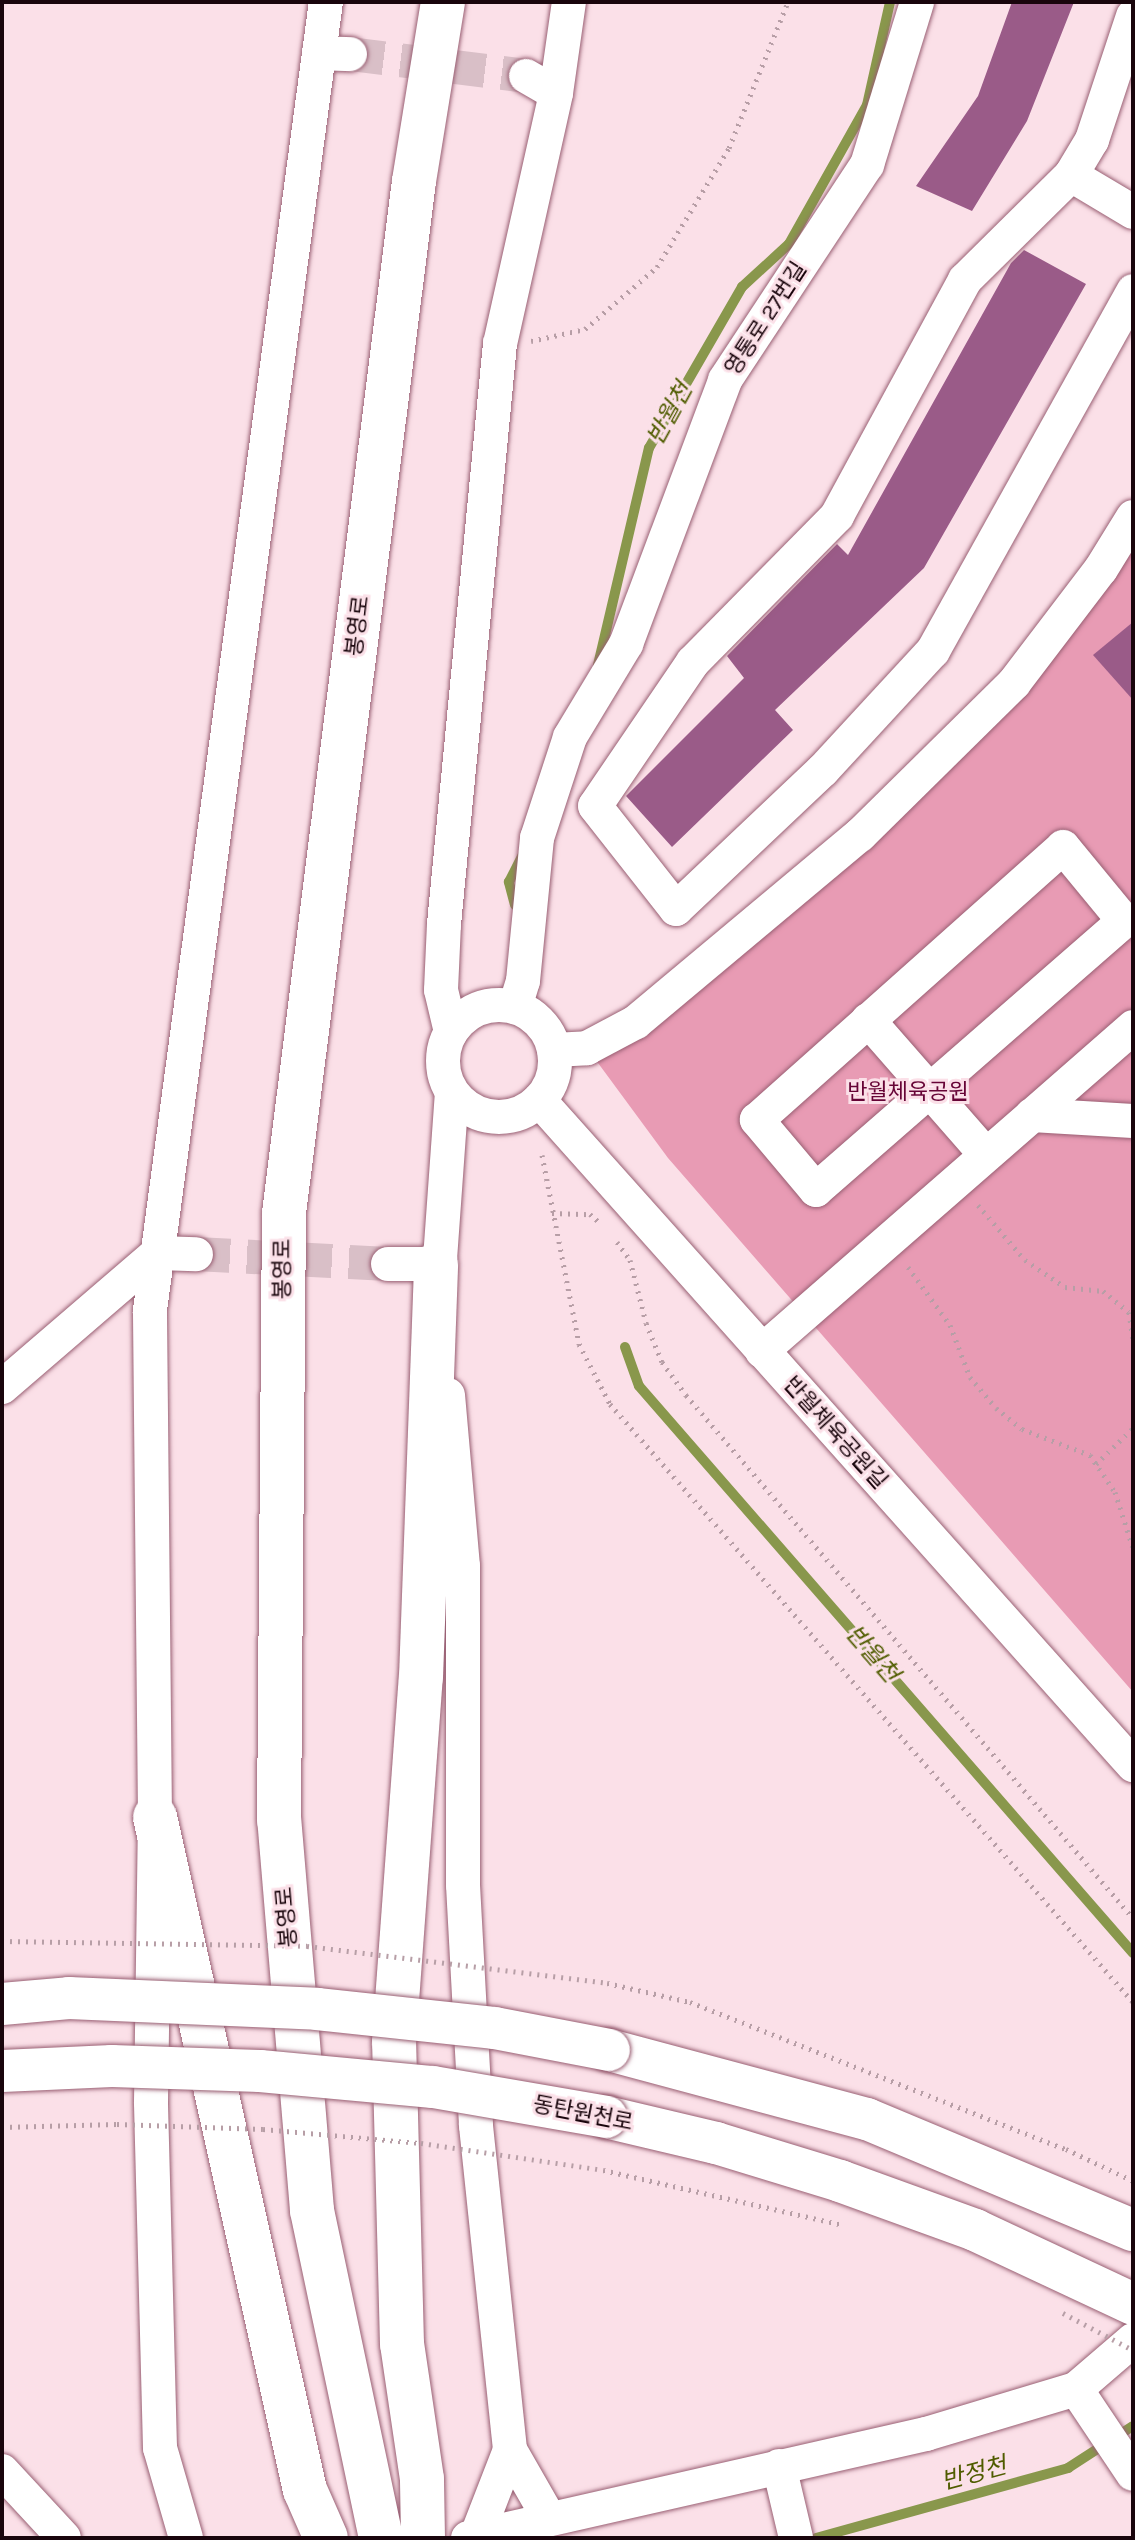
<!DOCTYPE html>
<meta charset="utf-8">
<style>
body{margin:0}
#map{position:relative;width:1135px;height:2540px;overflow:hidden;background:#fbe0e8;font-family:Karla,"Noto Sans KR",sans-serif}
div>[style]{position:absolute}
.green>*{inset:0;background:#e89bb4}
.stream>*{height:10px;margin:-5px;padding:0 5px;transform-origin:5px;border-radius:5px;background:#89974c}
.building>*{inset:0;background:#9a5b88}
.minor-tunnel>*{height:34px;margin-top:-17px;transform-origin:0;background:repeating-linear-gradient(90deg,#d9bfc7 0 34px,transparent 0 51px)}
.path>*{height:5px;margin-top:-2.5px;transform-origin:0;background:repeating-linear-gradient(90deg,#b79ea6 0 2px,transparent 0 8px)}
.roads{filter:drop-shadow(0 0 2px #995f73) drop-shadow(0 0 2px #995f73)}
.minor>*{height:34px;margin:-17px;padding:0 17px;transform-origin:17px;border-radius:17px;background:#fff}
.minor>.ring{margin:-17px;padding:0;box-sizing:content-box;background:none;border:34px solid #fff;border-radius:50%}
.major>*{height:42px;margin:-21px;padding:0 21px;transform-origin:21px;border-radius:21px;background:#fff}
.highway>*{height:44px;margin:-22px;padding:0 22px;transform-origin:22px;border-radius:22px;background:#fff}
.path-bridge>*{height:5px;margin-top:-2.5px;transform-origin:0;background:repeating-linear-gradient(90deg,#b79ea6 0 2px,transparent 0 8px)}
.bridges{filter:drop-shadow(0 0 2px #995f73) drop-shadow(0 0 2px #995f73)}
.major-bridge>*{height:42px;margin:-21px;padding:0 21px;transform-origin:21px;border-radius:21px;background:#fff}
span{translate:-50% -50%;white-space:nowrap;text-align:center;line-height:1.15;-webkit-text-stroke:6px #fbe0e8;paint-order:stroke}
.street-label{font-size:22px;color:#19050c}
.park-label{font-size:22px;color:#660436}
.water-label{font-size:24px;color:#505c00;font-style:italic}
.frame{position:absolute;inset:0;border:4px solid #19050c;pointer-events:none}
</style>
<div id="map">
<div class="green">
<div style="clip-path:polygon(1133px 517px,1133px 1692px,668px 1158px,587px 1048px,1014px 683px)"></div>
</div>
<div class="stream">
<div style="left:598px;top:665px;width:223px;rotate:-76.8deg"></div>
<div style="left:649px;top:448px;width:186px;rotate:-60deg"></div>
<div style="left:742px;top:287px;width:64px;rotate:-42.5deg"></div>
<div style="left:789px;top:244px;width:159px;rotate:-60.7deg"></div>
<div style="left:867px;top:105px;width:106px;rotate:-77.4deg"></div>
<div style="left:515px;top:905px;width:24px;rotate:-105deg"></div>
<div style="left:509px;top:882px;width:31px;rotate:-63deg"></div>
<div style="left:625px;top:1347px;width:41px;rotate:70.3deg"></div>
<div style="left:639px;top:1386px;width:752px;rotate:48.94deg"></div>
<div style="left:816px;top:2538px;width:262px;rotate:-15.5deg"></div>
<div style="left:1068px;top:2468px;width:77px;rotate:-32.9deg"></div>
</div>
<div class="building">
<div style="clip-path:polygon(1012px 2px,1074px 2px,1027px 121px,972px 211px,916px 186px,978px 96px)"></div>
<div style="clip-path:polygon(1024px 250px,1086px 284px,924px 568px,775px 710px,793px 730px,672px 847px,626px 796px,744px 678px,727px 656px,837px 544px,848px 555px,1011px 263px)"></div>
<div style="clip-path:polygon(1133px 622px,1133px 700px,1093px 655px)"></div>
</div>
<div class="minor-tunnel">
<div style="left:350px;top:54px;width:177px;rotate:7.1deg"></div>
<div style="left:196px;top:1254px;width:192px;rotate:3deg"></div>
</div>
<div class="path">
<div style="left:531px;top:341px;width:55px;rotate:-12.5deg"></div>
<div style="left:585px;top:329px;width:95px;rotate:-40.7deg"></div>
<div style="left:657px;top:267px;width:139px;rotate:-58.8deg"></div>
<div style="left:729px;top:148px;width:157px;rotate:-68deg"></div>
<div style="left:542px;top:1155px;width:193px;rotate:78.9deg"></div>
<div style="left:579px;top:1344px;width:68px;rotate:62.7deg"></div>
<div style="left:610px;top:1404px;width:794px;rotate:48.83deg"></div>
<div style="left:978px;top:1205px;width:72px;rotate:49.5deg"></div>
<div style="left:1025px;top:1260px;width:48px;rotate:34deg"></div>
<div style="left:1065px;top:1287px;width:38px;rotate:6deg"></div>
<div style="left:1103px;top:1291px;width:33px;rotate:39deg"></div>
<div style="left:1129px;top:1312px;width:29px;rotate:82deg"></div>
<div style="left:552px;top:1213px;width:38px;rotate:2deg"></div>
<div style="left:590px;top:1214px;width:13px;rotate:42deg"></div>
<div style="left:617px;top:1242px;width:22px;rotate:54deg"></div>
<div style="left:630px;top:1260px;width:65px;rotate:75.7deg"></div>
<div style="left:646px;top:1323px;width:42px;rotate:67.7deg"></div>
<div style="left:662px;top:1362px;width:41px;rotate:54deg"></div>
<div style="left:686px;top:1395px;width:688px;rotate:49.48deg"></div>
<div style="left:908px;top:1267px;width:72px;rotate:54.1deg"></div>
<div style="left:950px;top:1325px;width:56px;rotate:69deg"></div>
<div style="left:970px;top:1377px;width:40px;rotate:50deg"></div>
<div style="left:996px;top:1408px;width:33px;rotate:39deg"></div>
<div style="left:1022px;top:1429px;width:73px;rotate:20.9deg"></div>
<div style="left:1090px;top:1455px;width:45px;rotate:56deg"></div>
<div style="left:1115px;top:1492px;width:59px;rotate:72.2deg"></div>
<div style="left:1096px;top:1464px;width:52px;rotate:-44.2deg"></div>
<div style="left:607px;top:1983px;width:85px;rotate:12.9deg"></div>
<div style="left:690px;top:2002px;width:404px;rotate:21.4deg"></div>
<div style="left:1066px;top:2149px;width:74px;rotate:25.5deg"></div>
<div style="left:603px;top:2170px;width:247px;rotate:12.9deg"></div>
</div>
<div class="roads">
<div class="minor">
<div style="left:1133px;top:16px;width:131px;rotate:108.3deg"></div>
<div style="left:1092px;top:140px;width:41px;rotate:121deg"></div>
<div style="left:1071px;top:175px;width:72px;rotate:30.8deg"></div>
<div style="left:319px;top:53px;width:31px;rotate:2deg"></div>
<div style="left:526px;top:76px;width:34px;rotate:30deg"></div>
<div style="left:1071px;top:175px;width:149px;rotate:135.3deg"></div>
<div style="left:965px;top:280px;width:268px;rotate:118.5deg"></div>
<div style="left:837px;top:516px;width:205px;rotate:134.6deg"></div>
<div style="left:693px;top:662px;width:174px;rotate:124.2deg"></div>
<div style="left:595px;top:806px;width:131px;rotate:51.8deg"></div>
<div style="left:676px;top:909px;width:202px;rotate:-43.4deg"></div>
<div style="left:823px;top:770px;width:162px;rotate:-47.3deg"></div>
<div style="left:933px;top:651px;width:412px;rotate:-60.9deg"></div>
<div style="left:1063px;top:847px;width:96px;rotate:50.5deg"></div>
<div style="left:1124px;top:921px;width:409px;rotate:138.9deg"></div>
<div style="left:816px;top:1190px;width:92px;rotate:-130.1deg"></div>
<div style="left:757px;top:1120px;width:410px;rotate:-41.7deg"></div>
<div class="ring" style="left:443px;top:1005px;width:78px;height:78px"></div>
<div style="left:515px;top:1007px;width:27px;rotate:-73deg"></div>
<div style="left:523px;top:981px;width:144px;rotate:-84.4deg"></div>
<div style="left:537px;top:838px;width:106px;rotate:-71.9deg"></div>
<div style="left:570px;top:737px;width:109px;rotate:-58.9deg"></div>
<div style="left:626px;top:644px;width:282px;rotate:-69.4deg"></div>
<div style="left:725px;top:380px;width:258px;rotate:-56.6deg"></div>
<div style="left:867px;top:165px;width:170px;rotate:-72.9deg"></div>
<div style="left:868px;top:1020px;width:179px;rotate:48.8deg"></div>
<div style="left:451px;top:1032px;width:43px;rotate:-103.4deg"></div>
<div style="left:441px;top:990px;width:66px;rotate:-87.4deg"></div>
<div style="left:444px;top:924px;width:583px;rotate:-84.49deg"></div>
<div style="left:500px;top:344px;width:257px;rotate:-77.4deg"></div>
<div style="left:556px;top:93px;width:92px;rotate:-81.9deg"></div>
<div style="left:554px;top:1050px;width:33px;rotate:-3deg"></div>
<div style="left:587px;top:1048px;width:55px;rotate:-28deg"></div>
<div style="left:636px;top:1022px;width:292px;rotate:-39.9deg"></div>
<div style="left:860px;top:835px;width:216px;rotate:-44.6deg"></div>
<div style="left:1014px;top:683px;width:143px;rotate:-52.7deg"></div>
<div style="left:1101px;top:569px;width:61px;rotate:-58.4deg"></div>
<div style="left:539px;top:1100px;width:892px;rotate:48.23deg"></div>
<div style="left:1032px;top:1115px;width:101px;rotate:3.4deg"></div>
<div style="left:388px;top:1264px;width:48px"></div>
<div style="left:438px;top:1287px;width:195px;rotate:-85.9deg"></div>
<div style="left:762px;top:1351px;width:493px;rotate:-41.1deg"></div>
<div style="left:2px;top:1387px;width:206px;rotate:-40.7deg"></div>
<div style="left:158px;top:1253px;width:38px;rotate:2deg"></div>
<div style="left:448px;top:1395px;width:172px;rotate:85deg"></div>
<div style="left:463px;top:1566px;width:319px;rotate:90deg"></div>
<div style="left:463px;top:1885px;width:241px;rotate:86.9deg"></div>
<div style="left:476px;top:2126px;width:326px;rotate:84deg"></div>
<div style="left:510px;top:2450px;width:78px;rotate:60.2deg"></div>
<div style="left:1076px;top:2389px;width:102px;rotate:56.2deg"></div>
<div style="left:779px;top:2466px;width:74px;rotate:76.7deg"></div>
<div style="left:2px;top:2471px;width:91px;rotate:47.2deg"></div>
<div style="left:477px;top:2535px;width:91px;rotate:-68.8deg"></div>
<div style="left:186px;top:2538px;width:94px;rotate:-106.1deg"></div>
<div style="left:160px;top:2448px;width:346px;rotate:-91.5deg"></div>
<div style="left:151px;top:2102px;width:285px;rotate:-89.2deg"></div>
<div style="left:155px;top:1817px;width:507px;rotate:-90.57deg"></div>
<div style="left:150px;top:1310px;width:1320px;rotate:-82.34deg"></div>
<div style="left:468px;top:2538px;width:470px;rotate:-12.8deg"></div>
<div style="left:926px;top:2434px;width:157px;rotate:-16.7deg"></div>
<div style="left:1076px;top:2389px;width:75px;rotate:-40.7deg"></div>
</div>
<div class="major">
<div style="left:609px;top:2050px;width:267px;rotate:15deg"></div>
<div style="left:867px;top:2119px;width:288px;rotate:22.7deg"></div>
<div style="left:606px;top:2117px;width:113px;rotate:13.3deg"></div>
<div style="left:716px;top:2143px;width:130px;rotate:17deg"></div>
<div style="left:840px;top:2181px;width:144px;rotate:19.9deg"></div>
<div style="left:975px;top:2230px;width:174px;rotate:25.1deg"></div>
</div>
<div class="highway">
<div style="left:155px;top:1817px;width:690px;rotate:77.44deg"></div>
<div style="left:305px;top:2490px;width:52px;rotate:66.4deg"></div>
<div style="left:381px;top:2538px;width:335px;rotate:-101.9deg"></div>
<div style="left:312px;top:2210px;width:390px;rotate:-94.8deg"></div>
<div style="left:279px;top:1821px;width:608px;rotate:-89.53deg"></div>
<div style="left:284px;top:1213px;width:1040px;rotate:-82.82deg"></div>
<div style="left:414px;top:181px;width:181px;rotate:-80.8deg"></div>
<div style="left:423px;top:2538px;width:59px;rotate:-91deg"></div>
<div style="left:422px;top:2479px;width:136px;rotate:-98.4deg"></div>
<div style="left:402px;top:2344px;width:302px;rotate:-91.5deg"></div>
<div style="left:394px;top:2042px;width:366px;rotate:-85.8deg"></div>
<div style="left:421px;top:1677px;width:413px;rotate:-87.9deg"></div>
</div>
</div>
<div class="path-bridge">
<div style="left:2px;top:1941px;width:305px;rotate:0.9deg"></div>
<div style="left:307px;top:1946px;width:302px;rotate:7deg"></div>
<div style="left:2px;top:2127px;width:115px;rotate:-1.5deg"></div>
<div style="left:117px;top:2124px;width:146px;rotate:2deg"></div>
<div style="left:263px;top:2129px;width:159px;rotate:5.1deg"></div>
<div style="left:421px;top:2143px;width:184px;rotate:8.4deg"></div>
<div style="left:1063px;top:2313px;width:79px;rotate:27.9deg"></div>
</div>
<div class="bridges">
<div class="major-bridge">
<div style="left:2px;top:2004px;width:67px;rotate:-5.1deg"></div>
<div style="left:69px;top:1998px;width:248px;rotate:2.5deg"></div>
<div style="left:317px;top:2009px;width:179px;rotate:6.1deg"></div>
<div style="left:495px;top:2028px;width:116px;rotate:10.9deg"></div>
<div style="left:2px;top:2071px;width:110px;rotate:-2.6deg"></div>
<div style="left:112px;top:2066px;width:148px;rotate:1.9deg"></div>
<div style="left:260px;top:2071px;width:174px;rotate:5.3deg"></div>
<div style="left:433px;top:2087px;width:176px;rotate:9.8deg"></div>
</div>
</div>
<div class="street-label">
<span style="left:766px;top:319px;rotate:-57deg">영통로 27번길</span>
<span style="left:358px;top:626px;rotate:-83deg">봉영로</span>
<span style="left:283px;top:1269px;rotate:-90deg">봉영로</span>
<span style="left:835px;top:1433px;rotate:48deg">반월체육공원길</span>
<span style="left:287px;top:1917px;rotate:-95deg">봉영로</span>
<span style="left:583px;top:2114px;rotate:11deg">동탄원천로</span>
</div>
<div class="park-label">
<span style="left:908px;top:1093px">반월체육공원</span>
</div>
<div class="water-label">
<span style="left:670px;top:414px;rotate:-61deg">반월천</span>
<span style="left:872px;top:1654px;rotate:49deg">반월천</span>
<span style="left:974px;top:2474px;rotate:-15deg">반정천</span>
</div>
<div class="frame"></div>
</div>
